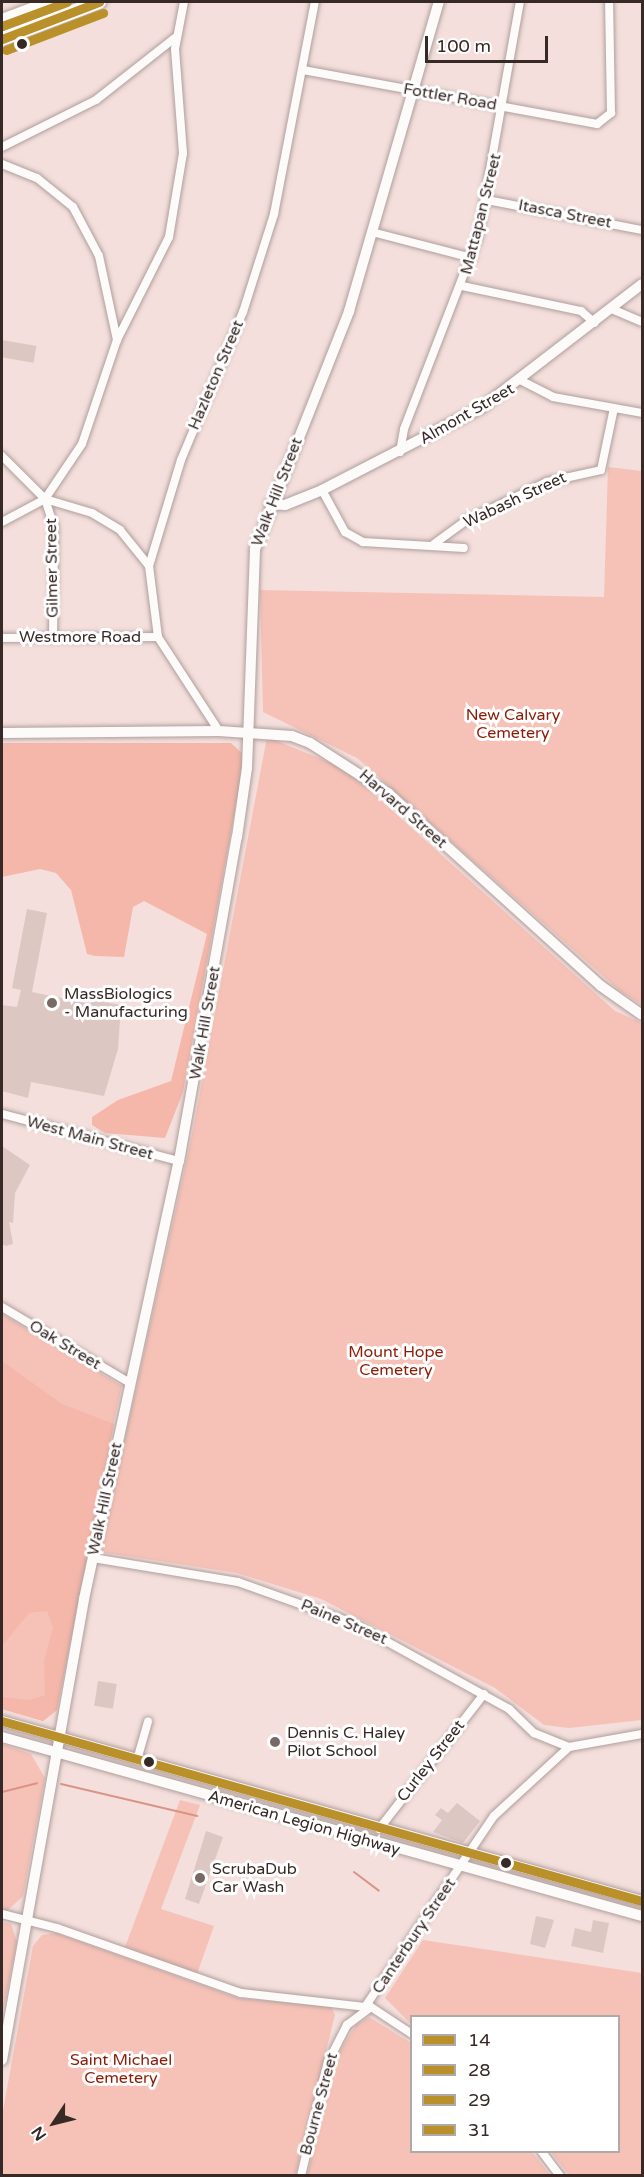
<!DOCTYPE html>
<style>
body{margin:0}
#map{position:relative;width:644px;height:2177px;overflow:hidden;background:#f4dfdc;font-family:"Varela Round",sans-serif}
div>[style]{position:absolute}
.green>*{inset:0;background:#f6c2b7}
.forest>*{inset:0;background:#f5b7aa}
.stream>*{height:2px;margin:-1px;padding:0 1px;transform-origin:1px;border-radius:1px;background:#da9486}
.building>*{inset:0;background:#dcc7c3;transform-origin:0 0}
.roads{filter:drop-shadow(0 0 2px #af9f9d) drop-shadow(0 0 2px #af9f9d)}
.street>*{height:8px;margin:-4px;padding:0 4px;transform-origin:4px;border-radius:4px;background:#fdfafa}
.secondary>*{height:10px;margin:-5px;padding:0 5px;transform-origin:5px;border-radius:5px;background:#fdfafa}
.highway>*{height:14px;margin:-7px;padding:0 7px;transform-origin:7px;border-radius:7px;background:#fdfafa}
.bus-1>*{height:9px;margin:-4.5px;padding:0 4.5px;transform-origin:4.5px;border-radius:4.5px;background:#b9902a}
.bus-2>*{height:9px;margin:-4.5px;padding:0 4.5px;transform-origin:4.5px;border-radius:4.5px;background:#b9902a}
.bus-3>*{height:9px;margin:-4.5px;padding:0 4.5px;transform-origin:4.5px;border-radius:4.5px;background:#b9902a}
.bus-4>*{height:9px;margin:-4.5px;padding:0 4.5px;transform-origin:4.5px;border-radius:4.5px;background:#b9902a}
.dots>*{width:16px;height:16px;translate:-50% -50%;box-sizing:border-box;border:3px solid #fff;border-radius:50%}
span{translate:-50% -50%;white-space:nowrap;text-align:center;line-height:1.15;-webkit-text-stroke:6px #fff;paint-order:stroke}
.street-label{font-size:16px;color:#372926}
.park-label{font-size:16px;color:#8b1d07}
.poi-label{font-size:16px;color:#372926}
.left{translate:0 -50%;text-align:left}
.frame{position:absolute;inset:0;border:3px solid #372926;pointer-events:none}
.legend{position:absolute;left:410px;top:2015px;width:210px;height:138px;box-sizing:border-box;background:#fff;border:2px solid #afa9a8;margin:0;padding:8px 10px;list-style:none;font-size:18px;color:#372926}
.legend li{display:flex;align-items:center;gap:12px;height:30px}
.legend b{width:30px;border:2px solid #afa9a8}
.north{position:absolute;left:24px;top:2093px;width:60px;height:60px;-webkit-text-stroke:4px #fff;paint-order:stroke;rotate:235deg;font-size:16px;font-weight:700;line-height:24px;text-align:center;color:#372926}
.north::after{content:'';display:block;margin:auto;width:21px;height:27px;background:#372926;clip-path:polygon(50% 0,100% 100%,50% 72%,0 100%)}
.scale{position:absolute;left:425px;top:36px;width:123px;height:27px;box-sizing:border-box;border:3px solid #372926;border-top:0;padding-left:8px;font-size:18px;line-height:21px;white-space:nowrap;color:#372926;-webkit-text-stroke:4px #fff;paint-order:stroke}
</style>
<div id="map">
<div class="green">
<div style="clip-path:polygon(608px 467px,642px 471px,642px 1005px,620px 991px,357px 758px,263px 712px,260px 590px,604px 597px)"></div>
<div style="clip-path:polygon(267px 737px,346px 769px,615px 1011px,642px 1023px,642px 1720px,569px 1728px,544px 1725px,495px 1688px,321px 1599px,237px 1573px,100px 1552px,191px 1140px)"></div>
<div style="clip-path:polygon(2px 1314px,122px 1386px,90px 1525px,57px 1710px,43px 1721px,2px 1709px)"></div>
<div style="clip-path:polygon(2px 1744px,31px 1754px,45px 1778px,23px 1896px,6px 1912px,2px 1911px)"></div>
<div style="clip-path:polygon(180px 1800px,200px 1805px,161px 1909px,214px 1926px,197px 1974px,125px 1947px)"></div>
<div style="clip-path:polygon(2px 1922px,11px 1924px,17px 1942px,2px 2016px)"></div>
<div style="clip-path:polygon(56px 1933px,238px 1998px,331px 2007px,335px 2015px,295px 2175px,2px 2176px,2px 2116px,33px 1946px,42px 1935px)"></div>
<div style="clip-path:polygon(423px 1940px,642px 1973px,642px 2175px,569px 2175px,551px 2152px,618px 2152px,618px 2016px,412px 2016px,411px 2024px,385px 1998px)"></div>
<div style="clip-path:polygon(369px 2017px,411px 2043px,412px 2152px,532px 2152px,550px 2175px,307px 2175px,339px 2053px,356px 2025px)"></div>
</div>
<div class="forest">
<div style="clip-path:polygon(2px 743px,231px 743px,245px 756px,183px 1092px,165px 1138px,105px 1133px,92px 1125px,92px 1117px,118px 1100px,171px 1081px,207px 934px,144px 901px,133px 907px,124px 957px,95px 956px,87px 954px,71px 890px,56px 873px,40px 869px,2px 877px)"></div>
<div style="clip-path:polygon(2px 1361px,62px 1404px,114px 1424px,57px 1710px,43px 1721px,2px 1709px,2px 1697px,29px 1700px,45px 1695px,44px 1661px,53px 1627px,47px 1611px,29px 1613px,2px 1646px)"></div>
</div>
<div class="stream">
<div style="left:61px;top:1784px;width:140px;rotate:13.2deg"></div>
<div style="left:2px;top:1792px;width:36px;rotate:-14deg"></div>
<div style="left:354px;top:1872px;width:31px;rotate:37deg"></div>
</div>
<div class="building">
<div style="left:2px;top:340px;width:35px;height:17px;rotate:10deg"></div>
<div style="clip-path:polygon(27px 909px,47px 913px,32px 992px,90px 1004px,99px 995px,104px 1002px,121px 1005px,118px 1049px,104px 1096px,31px 1082px,28px 1098px,2px 1091px,2px 1005px,17px 1007px,21px 990px,12px 988px)"></div>
<div style="clip-path:polygon(2px 1146px,30px 1165px,15px 1193px,13px 1223px,9px 1222px,13px 1244px,6px 1246px,2px 1244px)"></div>
<div style="left:98px;top:1681px;width:19px;height:25px;rotate:9deg"></div>
<div style="clip-path:polygon(457px 1803px,480px 1821px,463px 1843px,433px 1832px,442px 1820px,435px 1815px,441px 1808px,448px 1813px)"></div>
<div style="clip-path:polygon(206px 1831px,223px 1837px,199px 1904px,185px 1899px)"></div>
<div style="clip-path:polygon(536px 1916px,554px 1920px,545px 1948px,530px 1944px)"></div>
<div style="clip-path:polygon(593px 1920px,609px 1923px,603px 1953px,571px 1946px,575px 1928px,591px 1932px)"></div>
</div>
<div class="roads">
<div class="street">
<div style="left:303px;top:70px;width:299px;rotate:10.4deg"></div>
<div style="left:597px;top:124px;width:18px;rotate:-38deg"></div>
<div style="left:611px;top:113px;width:111px;rotate:-91deg"></div>
<div style="left:2px;top:147px;width:105px;rotate:-26.6deg"></div>
<div style="left:96px;top:100px;width:102px;rotate:-38.2deg"></div>
<div style="left:2px;top:164px;width:38px;rotate:22deg"></div>
<div style="left:37px;top:178px;width:46px;rotate:38.9deg"></div>
<div style="left:73px;top:207px;width:55px;rotate:62deg"></div>
<div style="left:99px;top:256px;width:86px;rotate:77.9deg"></div>
<div style="left:487px;top:200px;width:158px;rotate:11deg"></div>
<div style="left:372px;top:232px;width:103px;rotate:14.6deg"></div>
<div style="left:462px;top:286px;width:122px;rotate:11.9deg"></div>
<div style="left:581px;top:311px;width:18px;rotate:41deg"></div>
<div style="left:614px;top:310px;width:30px;rotate:23deg"></div>
<div style="left:522px;top:381px;width:35px;rotate:27deg"></div>
<div style="left:553px;top:397px;width:90px;rotate:10.2deg"></div>
<div style="left:400px;top:452px;width:23px;rotate:-80deg"></div>
<div style="left:404px;top:429px;width:206px;rotate:-68.9deg"></div>
<div style="left:478px;top:237px;width:239px;rotate:-79.9deg"></div>
<div style="left:2px;top:456px;width:61px;rotate:45deg"></div>
<div style="left:45px;top:499px;width:49px;rotate:16.6deg"></div>
<div style="left:92px;top:513px;width:33px;rotate:31deg"></div>
<div style="left:120px;top:530px;width:46px;rotate:51.1deg"></div>
<div style="left:322px;top:490px;width:48px;rotate:61.3deg"></div>
<div style="left:345px;top:532px;width:21px;rotate:29deg"></div>
<div style="left:363px;top:542px;width:101px;rotate:3.4deg"></div>
<div style="left:45px;top:499px;width:28px;rotate:72deg"></div>
<div style="left:54px;top:526px;width:112px;rotate:90.5deg"></div>
<div style="left:2px;top:522px;width:49px;rotate:-28.1deg"></div>
<div style="left:45px;top:499px;width:66px;rotate:-56.1deg"></div>
<div style="left:82px;top:444px;width:110px;rotate:-71.4deg"></div>
<div style="left:117px;top:340px;width:115px;rotate:-63.2deg"></div>
<div style="left:169px;top:237px;width:85px;rotate:-80.5deg"></div>
<div style="left:183px;top:153px;width:104px;rotate:-94.4deg"></div>
<div style="left:175px;top:49px;width:48px;rotate:-79.2deg"></div>
<div style="left:434px;top:544px;width:39px;rotate:-36deg"></div>
<div style="left:466px;top:521px;width:90px;rotate:-25.7deg"></div>
<div style="left:547px;top:482px;width:55px;rotate:-12.5deg"></div>
<div style="left:601px;top:470px;width:63px;rotate:-78.2deg"></div>
<div style="left:2px;top:638px;width:156px;rotate:-0.4deg"></div>
<div style="left:219px;top:731px;width:112px;rotate:-123deg"></div>
<div style="left:158px;top:637px;width:72px;rotate:-97.2deg"></div>
<div style="left:149px;top:566px;width:111px;rotate:-73.2deg"></div>
<div style="left:181px;top:460px;width:160px;rotate:-67.3deg"></div>
<div style="left:243px;top:312px;width:103px;rotate:-72.4deg"></div>
<div style="left:274px;top:214px;width:216px;rotate:-79.1deg"></div>
<div style="left:2px;top:1114px;width:183px;rotate:14.9deg"></div>
<div style="left:2px;top:1307px;width:149px;rotate:30.7deg"></div>
<div style="left:93px;top:1558px;width:147px;rotate:9.4deg"></div>
<div style="left:238px;top:1582px;width:124px;rotate:19.7deg"></div>
<div style="left:355px;top:1624px;width:176px;rotate:28.9deg"></div>
<div style="left:509px;top:1709px;width:35px;rotate:44deg"></div>
<div style="left:534px;top:1733px;width:38px;rotate:22deg"></div>
<div style="left:137px;top:1760px;width:40px;rotate:-74deg"></div>
<div style="left:379px;top:1829px;width:171px;rotate:-52.1deg"></div>
<div style="left:2px;top:1914px;width:57px;rotate:14.3deg"></div>
<div style="left:57px;top:1928px;width:195px;rotate:19.5deg"></div>
<div style="left:241px;top:1993px;width:125px;rotate:6.4deg"></div>
<div style="left:365px;top:2007px;width:230px;rotate:-56deg"></div>
<div style="left:494px;top:1816px;width:102px;rotate:-42.6deg"></div>
<div style="left:569px;top:1747px;width:74px;rotate:-10.1deg"></div>
<div style="left:542px;top:2152px;width:30px;rotate:53deg"></div>
<div style="left:301px;top:2176px;width:117px;rotate:-76.7deg"></div>
<div style="left:328px;top:2062px;width:42px;rotate:-62.8deg"></div>
<div style="left:347px;top:2025px;width:30px;rotate:-37deg"></div>
<div style="left:371px;top:2007px;width:49px;rotate:33.4deg"></div>
</div>
<div class="secondary">
<div style="left:270px;top:504px;width:15px;rotate:4deg"></div>
<div style="left:285px;top:505px;width:40px;rotate:-22deg"></div>
<div style="left:322px;top:490px;width:179px;rotate:-27.3deg"></div>
<div style="left:481px;top:408px;width:203px;rotate:-37.6deg"></div>
<div style="left:2px;top:733px;width:217px;rotate:-0.5deg"></div>
<div style="left:219px;top:731px;width:73px;rotate:3.9deg"></div>
<div style="left:292px;top:736px;width:19px;rotate:21deg"></div>
<div style="left:310px;top:743px;width:93px;rotate:32.7deg"></div>
<div style="left:388px;top:793px;width:287px;rotate:42.2deg"></div>
<div style="left:601px;top:986px;width:50px;rotate:35.3deg"></div>
<div style="left:2px;top:1721px;width:665px;rotate:15.71deg"></div>
<div style="left:2px;top:1737px;width:665px;rotate:15.63deg"></div>
<div style="left:2px;top:2060px;width:468px;rotate:-79.9deg"></div>
<div style="left:84px;top:1599px;width:448px;rotate:-77.8deg"></div>
<div style="left:179px;top:1161px;width:329px;rotate:-79.9deg"></div>
<div style="left:237px;top:837px;width:70px;rotate:-81.8deg"></div>
<div style="left:247px;top:768px;width:219px;rotate:-87.9deg"></div>
<div style="left:255px;top:549px;width:256px;rotate:-68.4deg"></div>
<div style="left:349px;top:311px;width:322px;rotate:-73.8deg"></div>
</div>
<div class="highway">
<div style="left:2px;top:21px;width:54px;rotate:-20.4deg"></div>
<div style="left:2px;top:39px;width:104px;rotate:-20.9deg"></div>
</div>
</div>
<div class="bus-1">
<div style="left:2px;top:1721px;width:665px;rotate:15.71deg"></div>
</div>
<div class="bus-2">
<div style="left:2px;top:39px;width:104px;rotate:-20.9deg"></div>
</div>
<div class="bus-3">
<div style="left:6px;top:50px;width:104px;rotate:-20.9deg"></div>
</div>
<div class="bus-4">
<div style="left:2px;top:26px;width:69px;rotate:-20.3deg"></div>
</div>
<div class="dots">
<div style="left:22px;top:44px;background:#372926"></div>
<div style="left:52px;top:1003px;background:#796966"></div>
<div style="left:275px;top:1742px;background:#796966"></div>
<div style="left:149px;top:1762px;background:#372926"></div>
<div style="left:506px;top:1863px;background:#372926"></div>
<div style="left:200px;top:1878px;background:#796966"></div>
</div>
<div class="street-label">
<span style="left:450px;top:97px;rotate:10deg">Fottler Road</span>
<span style="left:481px;top:214px;rotate:-76deg">Mattapan Street</span>
<span style="left:565px;top:214px;rotate:11deg">Itasca Street</span>
<span style="left:216px;top:375px;rotate:-67deg">Hazleton Street</span>
<span style="left:467px;top:414px;rotate:-30deg">Almont Street</span>
<span style="left:277px;top:492px;rotate:-69deg">Walk Hill Street</span>
<span style="left:515px;top:500px;rotate:-25deg">Wabash Street</span>
<span style="left:52px;top:568px;rotate:-91deg">Gilmer Street</span>
<span style="left:80px;top:637px">Westmore Road</span>
<span style="left:403px;top:809px;rotate:41deg">Harvard Street</span>
<span style="left:205px;top:1023px;rotate:-80deg">Walk Hill Street</span>
<span style="left:90px;top:1138px;rotate:15deg">West Main Street</span>
<span style="left:65px;top:1345px;rotate:31deg">Oak Street</span>
<span style="left:105px;top:1499px;rotate:-78deg">Walk Hill Street</span>
<span style="left:344px;top:1622px;rotate:23deg">Paine Street</span>
<span style="left:431px;top:1761px;rotate:-52deg">Curley Street</span>
<span style="left:304px;top:1823px;rotate:16deg">American Legion Highway</span>
<span style="left:414px;top:1936px;rotate:-56deg">Canterbury Street</span>
<span style="left:319px;top:2104px;rotate:-75deg">Bourne Street</span>
</div>
<div class="park-label">
<span style="left:513px;top:724px">New Calvary<br>Cemetery</span>
<span style="left:396px;top:1361px">Mount Hope<br>Cemetery</span>
<span style="left:121px;top:2069px">Saint Michael<br>Cemetery</span>
</div>
<div class="poi-label">
<span class="left" style="left:64px;top:1003px">MassBiologics<br>- Manufacturing</span>
<span class="left" style="left:287px;top:1742px">Dennis C. Haley<br>Pilot School</span>
<span class="left" style="left:212px;top:1878px">ScrubaDub<br>Car Wash</span>
</div>
<div class="frame"></div>
<ul class="legend">
<li><b style="height:8px;background:#b9902a"></b>14</li>
<li><b style="height:8px;background:#b9902a"></b>28</li>
<li><b style="height:8px;background:#b9902a"></b>29</li>
<li><b style="height:8px;background:#b9902a"></b>31</li>
</ul>
<div class="north">N</div>
<div class="scale">100 m</div>
</div>
